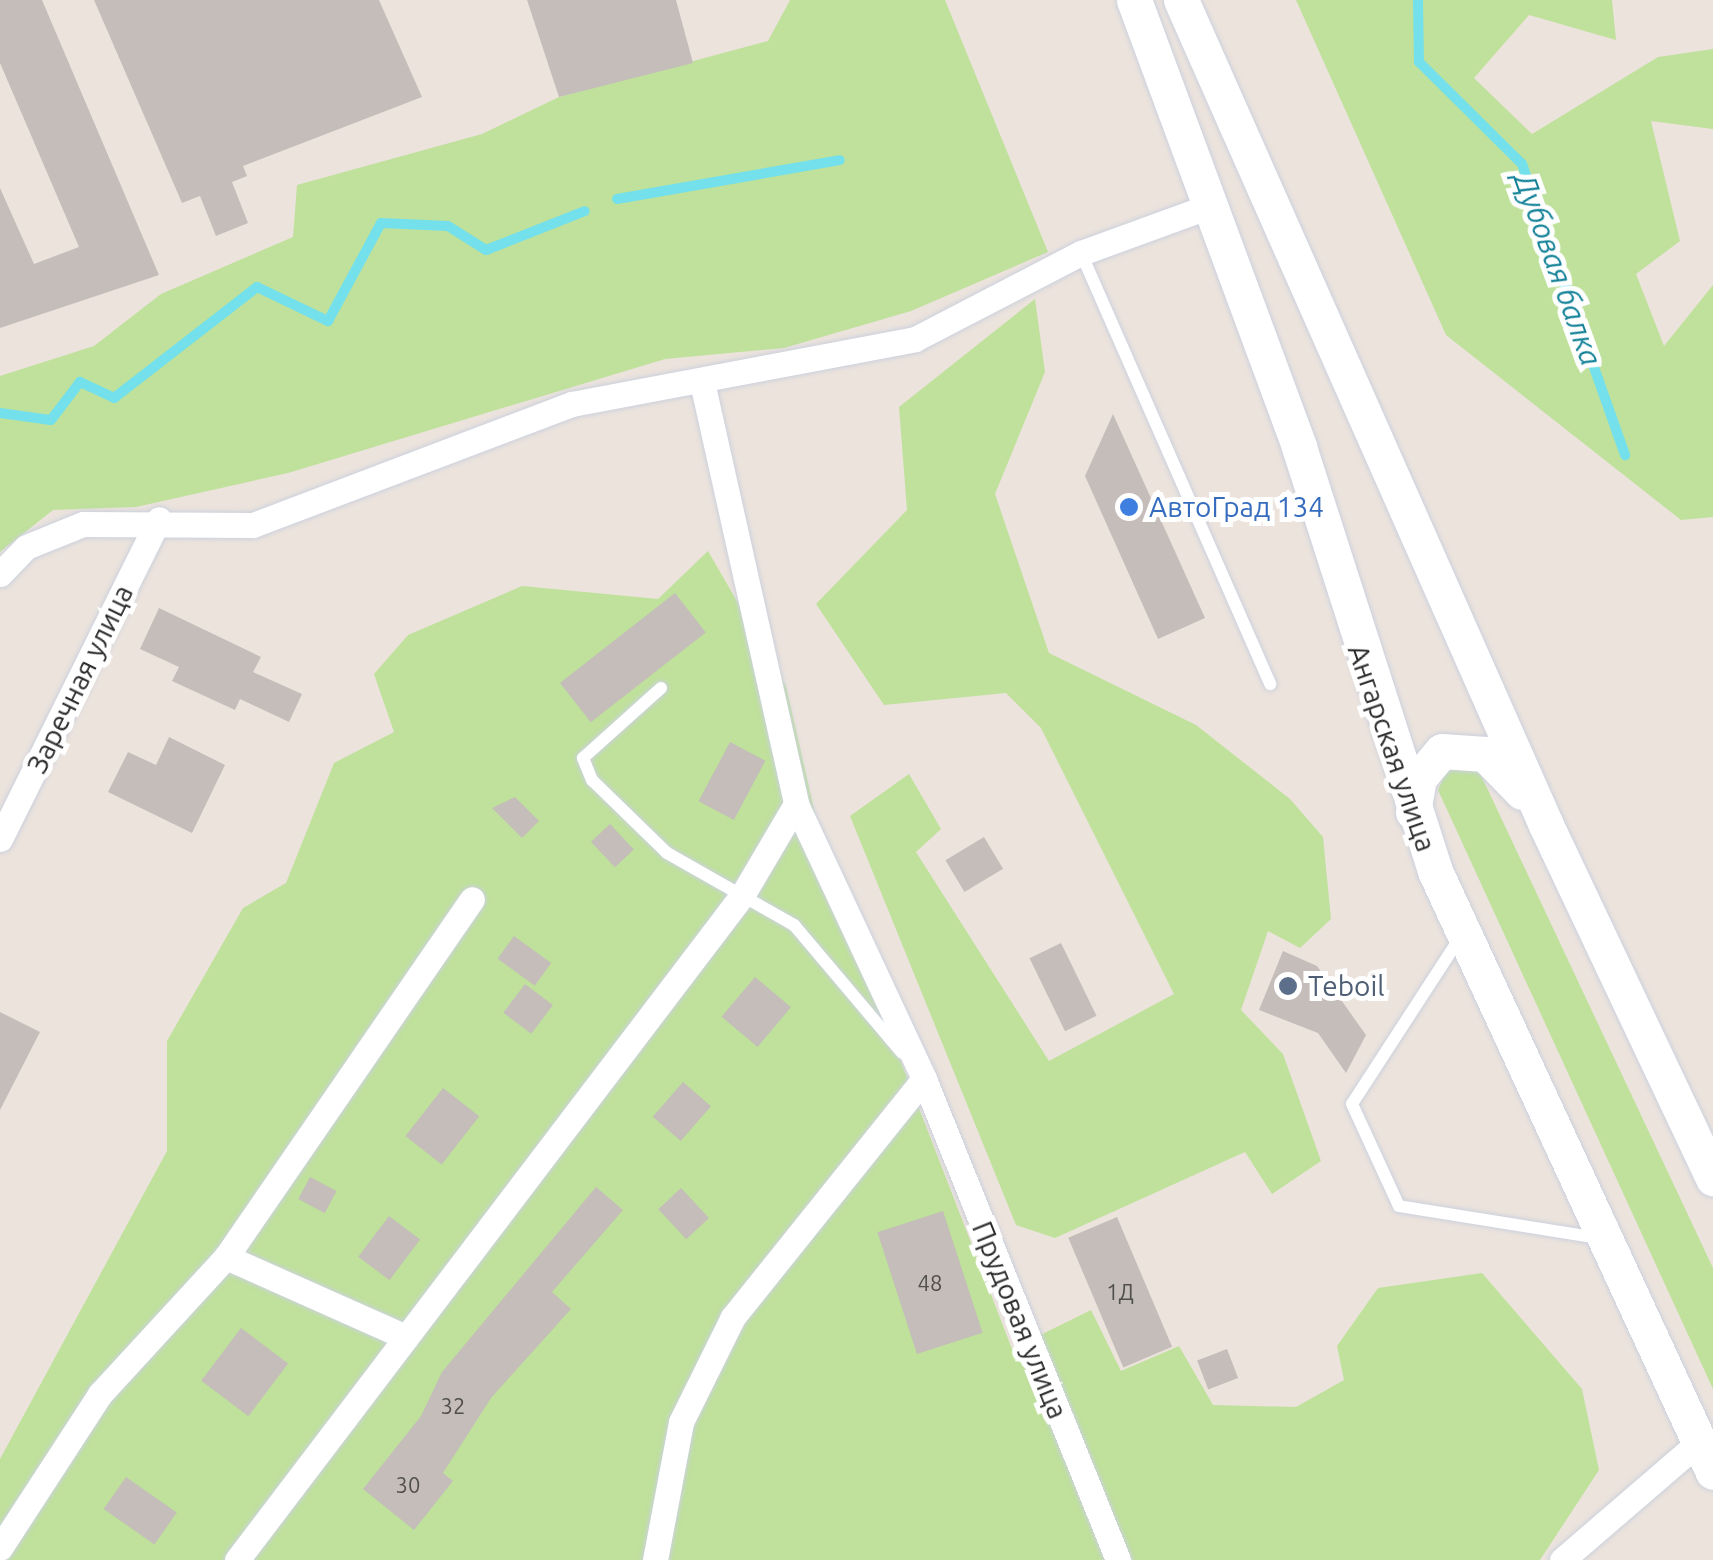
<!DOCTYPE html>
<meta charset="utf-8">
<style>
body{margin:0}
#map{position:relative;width:1713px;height:1560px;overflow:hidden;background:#ece3dd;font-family:Ubuntu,sans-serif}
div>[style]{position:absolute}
.green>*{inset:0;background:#bfe19b}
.stream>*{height:10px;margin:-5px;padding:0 5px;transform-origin:5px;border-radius:5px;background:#73e0eb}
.building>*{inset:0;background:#c4bdb9;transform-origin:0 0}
.roads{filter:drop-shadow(0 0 2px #cbd1dc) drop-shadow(0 0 2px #cbd1dc)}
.lane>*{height:12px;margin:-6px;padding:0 6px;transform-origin:6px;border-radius:6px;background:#fff}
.street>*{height:25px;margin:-12.5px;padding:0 12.5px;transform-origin:12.5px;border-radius:12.5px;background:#fff}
.secondary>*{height:35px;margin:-17.5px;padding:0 17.5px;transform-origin:17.5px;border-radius:17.5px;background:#fff}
.dots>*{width:28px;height:28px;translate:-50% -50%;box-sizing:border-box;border:5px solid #fff;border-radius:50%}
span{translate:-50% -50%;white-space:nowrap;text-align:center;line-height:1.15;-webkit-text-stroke:10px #fff;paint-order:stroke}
.number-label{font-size:22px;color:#504f4e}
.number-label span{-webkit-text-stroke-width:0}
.shop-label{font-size:28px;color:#366cbe}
.left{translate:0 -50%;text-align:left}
.street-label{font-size:28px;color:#2a2a2a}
.service-label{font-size:28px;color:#4e5e75}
.water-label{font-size:30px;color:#128197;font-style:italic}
</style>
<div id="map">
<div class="green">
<div style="clip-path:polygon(790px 0,945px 0,1048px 252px,911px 311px,784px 348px,665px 359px,288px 473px,136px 507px,53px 510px,0 552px,0 376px,94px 346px,161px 294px,293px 237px,297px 185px,482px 134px,559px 97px,768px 41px)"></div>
<div style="clip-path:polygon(1296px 0,1612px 0,1616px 40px,1529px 15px,1474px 78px,1532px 134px,1658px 57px,1713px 49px,1713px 129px,1651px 121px,1680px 241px,1636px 274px,1664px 346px,1713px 285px,1713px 517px,1681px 520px,1446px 335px)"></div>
<div style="clip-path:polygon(1035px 299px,1045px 372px,995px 494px,1049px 653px,1196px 725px,1290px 799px,1323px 837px,1331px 919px,1300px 948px,1268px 931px,1241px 1010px,1283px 1054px,1321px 1161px,1272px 1194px,1245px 1152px,1055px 1238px,1016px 1225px,850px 816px,909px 774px,941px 829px,916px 852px,1049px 1061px,1174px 994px,1041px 728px,1006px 693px,884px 705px,816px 604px,907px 510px,899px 407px)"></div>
<div style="clip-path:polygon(708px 551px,786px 686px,829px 875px,1012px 1349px,1091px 1310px,1121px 1371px,1179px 1346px,1213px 1405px,1296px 1407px,1344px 1380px,1337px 1346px,1378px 1288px,1482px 1273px,1582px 1389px,1599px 1470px,1540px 1560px,0 1560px,0 1459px,167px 1151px,167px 1041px,243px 908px,286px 883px,334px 763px,394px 732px,374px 674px,408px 635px,522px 586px,658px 599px)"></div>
<div style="clip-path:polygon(1450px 761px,1479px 771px,1713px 1268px,1713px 1389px,1438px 790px)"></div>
</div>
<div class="stream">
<div style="left:1418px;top:0;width:62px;rotate:89.1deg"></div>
<div style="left:1419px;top:62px;width:145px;rotate:44.7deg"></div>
<div style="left:1522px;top:164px;width:309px;rotate:70.5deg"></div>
<div style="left:617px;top:199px;width:226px;rotate:-9.9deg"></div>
<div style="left:0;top:413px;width:51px;rotate:7.8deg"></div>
<div style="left:51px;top:420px;width:48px;rotate:-52.7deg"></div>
<div style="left:80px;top:382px;width:38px;rotate:25deg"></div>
<div style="left:114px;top:398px;width:181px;rotate:-37.8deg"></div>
<div style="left:257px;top:287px;width:79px;rotate:25.6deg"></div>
<div style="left:328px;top:321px;width:111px;rotate:-61.6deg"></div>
<div style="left:381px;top:223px;width:67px;rotate:2.6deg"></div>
<div style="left:448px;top:226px;width:45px;rotate:32.3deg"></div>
<div style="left:486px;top:250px;width:106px;rotate:-21.5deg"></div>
</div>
<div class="building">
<div style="clip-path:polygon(0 0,42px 0,159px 275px,0 328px,0 188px,34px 264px,79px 247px,0 63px)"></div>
<div style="clip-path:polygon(94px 0,379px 0,422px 97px,243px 166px,247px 176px,232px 182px,248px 223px,216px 236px,200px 196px,182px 203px)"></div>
<div style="clip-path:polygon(527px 0,676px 0,693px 63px,559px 97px)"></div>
<div style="clip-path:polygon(1113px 414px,1205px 618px,1158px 639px,1085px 476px)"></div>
<div style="left:675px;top:593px;width:50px;height:146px;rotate:52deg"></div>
<div style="clip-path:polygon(159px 608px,261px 657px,253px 672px,302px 694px,289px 722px,240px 699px,235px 710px,172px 681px,179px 667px,140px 649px)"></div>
<div style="clip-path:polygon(169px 737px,225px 765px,192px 833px,108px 792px,128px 752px,156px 765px)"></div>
<div style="left:730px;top:742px;width:40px;height:67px;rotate:28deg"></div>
<div style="clip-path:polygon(515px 797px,539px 821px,522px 838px,492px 808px)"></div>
<div style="left:610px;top:824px;width:35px;height:26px;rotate:47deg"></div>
<div style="left:984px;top:837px;width:37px;height:45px;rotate:59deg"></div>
<div style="left:514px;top:936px;width:46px;height:28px;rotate:36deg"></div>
<div style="left:1061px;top:943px;width:81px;height:35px;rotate:64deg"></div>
<div style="clip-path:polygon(1283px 951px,1317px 966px,1366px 1035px,1346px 1073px,1318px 1033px,1259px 1010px)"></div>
<div style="left:755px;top:977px;width:47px;height:52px;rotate:40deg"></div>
<div style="left:525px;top:984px;width:35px;height:36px;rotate:37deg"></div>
<div style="clip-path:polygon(0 1012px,40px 1032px,0 1110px)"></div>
<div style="left:683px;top:1082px;width:37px;height:46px;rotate:41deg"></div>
<div style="left:443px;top:1088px;width:46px;height:61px;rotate:38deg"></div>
<div style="left:310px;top:1177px;width:30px;height:25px;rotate:28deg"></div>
<div style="clip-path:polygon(596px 1187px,623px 1210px,552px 1292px,571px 1309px,491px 1398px,443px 1473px,453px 1481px,414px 1530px,363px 1489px,421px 1416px,442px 1372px)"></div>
<div style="left:681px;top:1188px;width:41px;height:31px;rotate:47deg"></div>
<div style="left:943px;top:1211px;width:128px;height:69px;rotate:72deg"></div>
<div style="left:389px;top:1216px;width:39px;height:51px;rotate:37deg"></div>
<div style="left:1117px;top:1217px;width:141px;height:53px;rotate:67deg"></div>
<div style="left:241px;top:1328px;width:59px;height:66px;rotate:37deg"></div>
<div style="left:1227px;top:1349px;width:31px;height:32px;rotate:69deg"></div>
<div style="left:126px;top:1477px;width:62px;height:39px;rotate:35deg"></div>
</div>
<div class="roads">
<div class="lane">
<div style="left:1081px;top:253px;width:471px;rotate:66.3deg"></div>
<div style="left:661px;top:688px;width:105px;rotate:138.1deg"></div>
<div style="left:583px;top:758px;width:24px;rotate:68deg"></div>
<div style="left:592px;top:780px;width:105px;rotate:44.2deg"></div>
<div style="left:667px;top:853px;width:146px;rotate:29.6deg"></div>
<div style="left:794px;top:925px;width:167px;rotate:49.8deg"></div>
<div style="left:1461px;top:936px;width:200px;rotate:123deg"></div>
<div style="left:1352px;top:1104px;width:112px;rotate:65.3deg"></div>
<div style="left:1399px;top:1206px;width:203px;rotate:9.1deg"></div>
</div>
<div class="street">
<div style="left:702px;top:382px;width:432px;rotate:77.4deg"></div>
<div style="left:796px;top:804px;width:303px;rotate:65deg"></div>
<div style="left:924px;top:1079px;width:519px;rotate:68.03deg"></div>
<div style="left:0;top:574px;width:37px;rotate:-46deg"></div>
<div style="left:26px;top:547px;width:61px;rotate:-22deg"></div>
<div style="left:83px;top:524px;width:170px;rotate:0.3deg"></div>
<div style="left:253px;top:525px;width:341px;rotate:-20.8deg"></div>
<div style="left:572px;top:404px;width:349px;rotate:-10.7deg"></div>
<div style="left:915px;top:339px;width:187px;rotate:-27.4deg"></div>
<div style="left:1081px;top:253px;width:137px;rotate:-20deg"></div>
<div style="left:0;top:839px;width:357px;rotate:-63.6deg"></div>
<div style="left:226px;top:1257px;width:197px;rotate:24deg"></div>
<div style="left:0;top:1548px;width:184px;rotate:-57deg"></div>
<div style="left:100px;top:1394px;width:186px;rotate:-47.4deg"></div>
<div style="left:226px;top:1257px;width:434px;rotate:-55.5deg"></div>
<div style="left:237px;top:1560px;width:836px;rotate:-52.77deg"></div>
<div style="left:743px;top:894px;width:104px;rotate:-59.5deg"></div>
<div style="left:655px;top:1560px;width:140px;rotate:-79.3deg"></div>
<div style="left:681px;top:1422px;width:117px;rotate:-63.7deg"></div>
<div style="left:733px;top:1317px;width:305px;rotate:-51.3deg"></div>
<div style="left:1562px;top:1560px;width:181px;rotate:-40.7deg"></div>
</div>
<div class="secondary">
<div style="left:1134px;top:0;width:476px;rotate:69.7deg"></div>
<div style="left:1299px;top:447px;width:445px;rotate:72.2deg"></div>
<div style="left:1435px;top:871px;width:662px;rotate:65.18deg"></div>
<div style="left:1181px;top:0;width:902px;rotate:66.13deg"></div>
<div style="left:1546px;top:825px;width:391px;rotate:64.7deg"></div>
<div style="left:1413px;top:812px;width:35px;rotate:-80deg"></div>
<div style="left:1419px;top:778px;width:35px;rotate:-50deg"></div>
<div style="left:1442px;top:751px;width:43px;rotate:4deg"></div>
<div style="left:1485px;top:754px;width:53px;rotate:45.8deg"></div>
</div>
</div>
<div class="dots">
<div style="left:1129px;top:507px;background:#3f7fe0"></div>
<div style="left:1288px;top:986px;background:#5c6f8a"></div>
</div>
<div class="number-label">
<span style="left:930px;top:1283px">48</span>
<span style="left:1120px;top:1292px">1Д</span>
<span style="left:453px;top:1406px">32</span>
<span style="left:408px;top:1485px">30</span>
</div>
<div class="shop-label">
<span class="left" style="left:1149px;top:507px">АвтоГрад 134</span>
</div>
<div class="street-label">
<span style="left:80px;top:679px;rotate:-64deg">Заречная улица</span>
<span style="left:1392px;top:748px;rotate:71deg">Ангарская улица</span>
<span style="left:1020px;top:1320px;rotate:68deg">Прудовая улица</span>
</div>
<div class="service-label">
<span class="left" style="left:1308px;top:986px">Teboil</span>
</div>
<div class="water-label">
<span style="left:1558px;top:269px;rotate:70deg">Дубовая балка</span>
</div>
</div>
